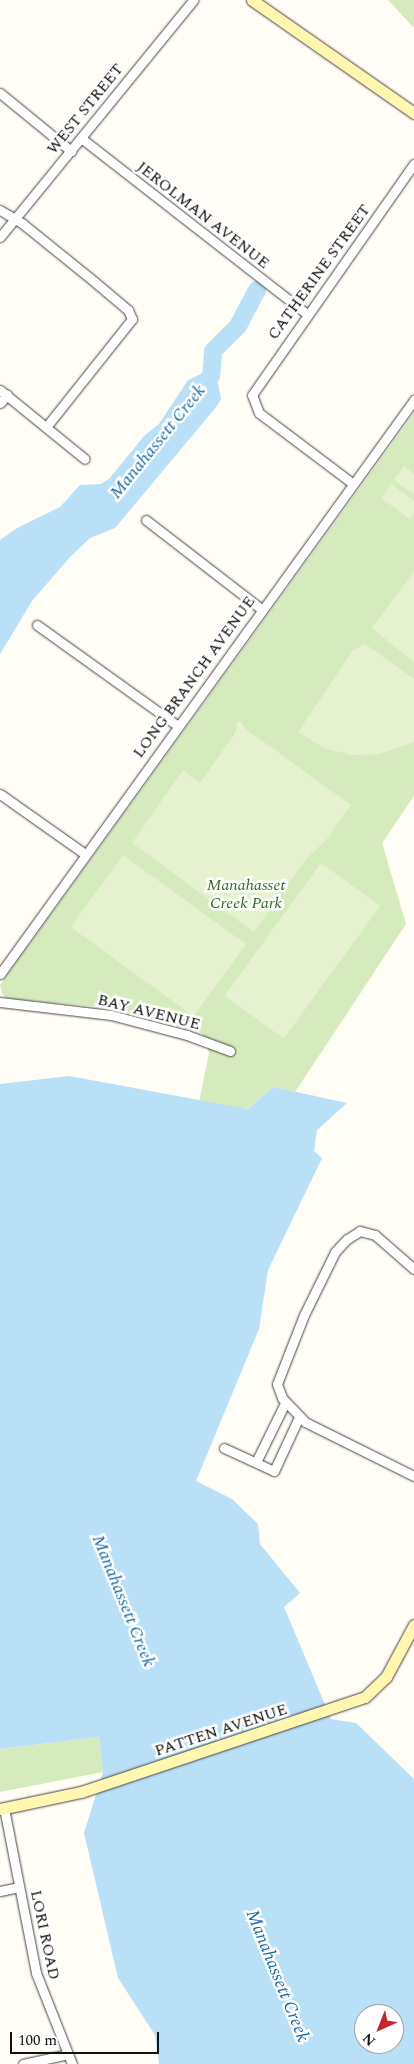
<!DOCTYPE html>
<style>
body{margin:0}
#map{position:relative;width:414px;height:2064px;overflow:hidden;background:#fffdf5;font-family:Spectral,serif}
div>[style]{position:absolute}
.green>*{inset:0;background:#d5ebbd}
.pitch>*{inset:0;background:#e6f2cf;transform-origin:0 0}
.water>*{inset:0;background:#b9e0f7}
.river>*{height:18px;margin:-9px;padding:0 9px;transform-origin:9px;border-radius:9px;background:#b9e0f7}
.roads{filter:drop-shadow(0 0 1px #444) drop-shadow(0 0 1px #444)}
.street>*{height:9px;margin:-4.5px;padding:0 4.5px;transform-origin:4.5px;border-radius:4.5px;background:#fff}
.secondary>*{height:11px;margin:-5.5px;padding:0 5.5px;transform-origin:5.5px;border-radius:5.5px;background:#fff6b0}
span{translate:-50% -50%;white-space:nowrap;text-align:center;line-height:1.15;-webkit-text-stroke:5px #fff;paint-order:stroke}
.street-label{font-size:16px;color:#111}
.park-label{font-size:16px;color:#2f6b1f;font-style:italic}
.water-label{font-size:18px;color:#1768a6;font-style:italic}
.north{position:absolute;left:354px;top:2004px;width:50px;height:50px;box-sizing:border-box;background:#fff;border:1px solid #a0a0a0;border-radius:50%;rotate:224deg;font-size:14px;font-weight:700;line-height:20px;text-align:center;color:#111}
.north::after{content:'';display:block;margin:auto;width:18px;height:22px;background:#c4262e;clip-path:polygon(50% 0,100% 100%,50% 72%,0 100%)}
.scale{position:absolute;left:10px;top:2032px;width:149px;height:22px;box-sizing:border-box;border:2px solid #111;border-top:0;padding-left:6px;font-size:15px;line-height:18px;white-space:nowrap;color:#111;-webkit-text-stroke:4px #fff;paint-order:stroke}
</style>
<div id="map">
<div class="green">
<div style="clip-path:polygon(388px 0,414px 0,414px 27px,412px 26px)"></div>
<div style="clip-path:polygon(414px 413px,414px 796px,382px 843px,406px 924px,295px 1092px,273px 1087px,248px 1109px,199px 1102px,209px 1053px,202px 1033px,115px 1008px,8px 999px,2px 994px,0 985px)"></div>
<div style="clip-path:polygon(99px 1737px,103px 1772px,0 1792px,0 1749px)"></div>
</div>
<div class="pitch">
<div style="clip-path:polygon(404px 466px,414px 474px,414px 494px,394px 480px)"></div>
<div style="clip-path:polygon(391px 484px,414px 501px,414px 513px,410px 519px,381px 498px)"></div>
<div style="clip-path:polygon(414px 571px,414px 662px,372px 628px)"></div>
<div style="clip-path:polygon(365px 644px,414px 679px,414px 742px,379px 754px,351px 755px,324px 748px,298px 732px,353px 650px)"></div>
<div style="clip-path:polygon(240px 721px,247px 730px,351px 805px,326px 840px,306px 859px,254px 932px,132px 843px,183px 770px,200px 783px,236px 732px,236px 724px)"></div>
<div style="left:123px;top:855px;width:152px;height:89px;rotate:36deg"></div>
<div style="left:321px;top:863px;width:73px;height:164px;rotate:36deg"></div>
</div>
<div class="water">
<div style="clip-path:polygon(203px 373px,218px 383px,221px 399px,217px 406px,115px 528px,90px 538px,70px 557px,32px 601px,0 654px,0 540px,17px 528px,60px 507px,80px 485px,101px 484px,109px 479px,144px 436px,159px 424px,188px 380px)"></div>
<div style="clip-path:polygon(evenodd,69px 1076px,248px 1109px,273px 1087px,347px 1103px,317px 1130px,314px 1151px,322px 1158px,268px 1270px,259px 1329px,196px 1481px,232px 1499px,258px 1524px,260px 1544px,300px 1593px,284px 1607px,331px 1719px,356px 1723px,414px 1779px,414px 2064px,159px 2064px,155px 2035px,118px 1978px,84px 1833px,103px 1772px,99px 1737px,0 1749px,0 1084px,69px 1076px,364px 2014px,394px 2014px,394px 2044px,364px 2044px,364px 2014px)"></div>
</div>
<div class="river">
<div style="left:197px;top:394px;width:23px;rotate:-52deg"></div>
<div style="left:211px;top:376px;width:25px;rotate:-85deg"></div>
<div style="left:213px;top:351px;width:35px;rotate:-45deg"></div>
<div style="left:238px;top:326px;width:41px;rotate:-62.2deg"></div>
</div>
<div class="roads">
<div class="street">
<div style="left:0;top:93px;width:92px;rotate:39.2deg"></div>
<div style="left:81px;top:138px;width:286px;rotate:37.9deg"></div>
<div style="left:0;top:210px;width:27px;rotate:31deg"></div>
<div style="left:23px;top:224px;width:86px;rotate:38.9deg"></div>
<div style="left:90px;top:278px;width:50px;rotate:40.1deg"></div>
<div style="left:128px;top:310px;width:10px;rotate:66deg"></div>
<div style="left:132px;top:319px;width:138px;rotate:128.5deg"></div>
<div style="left:0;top:237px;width:306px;rotate:-50.8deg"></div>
<div style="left:0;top:390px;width:109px;rotate:39.1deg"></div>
<div style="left:0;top:403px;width:11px;rotate:-49deg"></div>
<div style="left:352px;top:483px;width:116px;rotate:-143deg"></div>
<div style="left:259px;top:413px;width:19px;rotate:-111deg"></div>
<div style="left:252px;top:395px;width:282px;rotate:-55deg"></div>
<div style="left:146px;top:520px;width:145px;rotate:37.7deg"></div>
<div style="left:37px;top:625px;width:173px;rotate:35.6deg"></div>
<div style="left:0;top:794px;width:104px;rotate:35.2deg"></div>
<div style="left:0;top:974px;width:708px;rotate:-54.2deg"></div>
<div style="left:0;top:1002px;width:112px;rotate:6.7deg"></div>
<div style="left:111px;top:1015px;width:79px;rotate:14.7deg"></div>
<div style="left:187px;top:1035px;width:46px;rotate:20.4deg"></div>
<div style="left:414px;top:1269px;width:52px;rotate:-138.9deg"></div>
<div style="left:375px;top:1235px;width:16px;rotate:-165deg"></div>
<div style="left:360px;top:1231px;width:15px;rotate:148deg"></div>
<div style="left:347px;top:1239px;width:18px;rotate:133deg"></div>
<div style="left:335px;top:1252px;width:70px;rotate:116.2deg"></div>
<div style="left:304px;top:1315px;width:74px;rotate:111.4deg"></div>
<div style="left:277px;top:1384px;width:15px;rotate:70deg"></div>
<div style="left:282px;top:1398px;width:33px;rotate:46deg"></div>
<div style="left:305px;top:1422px;width:122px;rotate:26.4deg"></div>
<div style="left:224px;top:1448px;width:55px;rotate:24.7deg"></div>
<div style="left:274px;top:1471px;width:60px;rotate:-65.2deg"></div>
<div style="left:256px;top:1462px;width:66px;rotate:-63.8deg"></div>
<div style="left:4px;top:1808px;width:168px;rotate:79deg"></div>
<div style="left:36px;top:1973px;width:98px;rotate:68.4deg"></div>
<div style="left:0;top:1891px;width:19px;rotate:-12deg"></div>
<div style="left:23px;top:2064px;width:46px;rotate:-12.5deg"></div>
</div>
<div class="secondary">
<div style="left:252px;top:0;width:198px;rotate:34.9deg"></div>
<div style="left:0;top:1809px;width:83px;rotate:-11.9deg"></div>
<div style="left:81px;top:1792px;width:299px;rotate:-18.5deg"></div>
<div style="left:365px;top:1697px;width:29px;rotate:-44deg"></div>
<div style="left:386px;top:1677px;width:59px;rotate:-61.7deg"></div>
</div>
</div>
<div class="street-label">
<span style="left:85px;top:109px;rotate:-51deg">WEST STREET</span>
<span style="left:203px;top:215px;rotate:38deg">JEROLMAN AVENUE</span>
<span style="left:319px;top:272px;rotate:-54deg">CATHERINE STREET</span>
<span style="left:194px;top:677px;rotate:-54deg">LONG BRANCH AVENUE</span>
<span style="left:149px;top:1012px;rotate:14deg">BAY AVENUE</span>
<span style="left:221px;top:1730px;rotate:-18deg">PATTEN AVENUE</span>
<span style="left:45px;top:1935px;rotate:78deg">LORI ROAD</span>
</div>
<div class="park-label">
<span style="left:246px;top:894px">Manahasset<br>Creek Park</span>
</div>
<div class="water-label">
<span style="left:158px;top:442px;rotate:-51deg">Manahassett Creek</span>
<span style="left:123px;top:1601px;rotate:68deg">Manahassett Creek</span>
<span style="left:277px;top:1976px;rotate:68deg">Manahassett Creek</span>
</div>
<div class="north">N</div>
<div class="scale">100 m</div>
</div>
